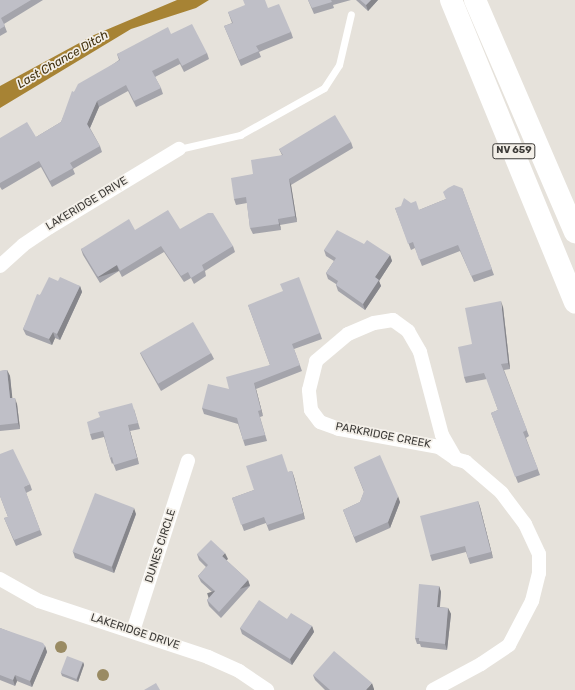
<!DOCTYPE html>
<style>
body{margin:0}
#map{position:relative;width:575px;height:690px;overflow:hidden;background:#e6e2db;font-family:Rubik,sans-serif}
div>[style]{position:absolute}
.water>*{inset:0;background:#a78334}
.lane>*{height:7px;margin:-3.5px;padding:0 3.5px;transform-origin:3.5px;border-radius:3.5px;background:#fff}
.street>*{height:14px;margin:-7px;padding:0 7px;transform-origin:7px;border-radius:7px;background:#fff}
.primary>*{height:22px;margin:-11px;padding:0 11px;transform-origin:11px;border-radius:11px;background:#fff}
.trees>*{width:12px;height:12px;margin:-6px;border-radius:50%;background:#9a8b63}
.wall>*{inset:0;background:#a4a4ab}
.shaded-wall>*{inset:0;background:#86868b;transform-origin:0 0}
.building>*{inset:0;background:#bfbfc7;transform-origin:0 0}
span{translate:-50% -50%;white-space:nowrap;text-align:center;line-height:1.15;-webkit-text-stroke:3.5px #f3efe8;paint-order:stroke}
.shield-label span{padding:1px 3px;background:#f3efe8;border:1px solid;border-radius:3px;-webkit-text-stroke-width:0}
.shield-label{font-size:10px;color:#3d3b38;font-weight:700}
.street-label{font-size:11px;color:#3d3b38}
.water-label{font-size:12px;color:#423210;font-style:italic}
</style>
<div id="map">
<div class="water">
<div style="clip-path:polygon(177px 0,209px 0,196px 8px,131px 29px,0 108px,0 86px,94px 35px)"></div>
</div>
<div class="lane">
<div style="left:179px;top:149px;width:63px;rotate:-12.9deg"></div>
<div style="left:240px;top:135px;width:96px;rotate:-29.2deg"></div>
<div style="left:324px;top:88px;width:27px;rotate:-57deg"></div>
<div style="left:339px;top:65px;width:52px;rotate:-76.8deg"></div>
</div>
<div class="street">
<div style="left:0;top:266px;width:31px;rotate:-42deg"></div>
<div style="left:23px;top:245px;width:32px;rotate:-34deg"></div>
<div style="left:50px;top:227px;width:151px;rotate:-31.2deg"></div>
<div style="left:393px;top:320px;width:19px;rotate:36deg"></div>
<div style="left:408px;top:331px;width:24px;rotate:60deg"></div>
<div style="left:420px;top:352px;width:86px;rotate:75.2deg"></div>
<div style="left:442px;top:435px;width:28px;rotate:60deg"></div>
<div style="left:456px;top:459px;width:21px;rotate:-145deg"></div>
<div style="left:439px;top:447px;width:102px;rotate:-169.8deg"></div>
<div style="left:339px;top:429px;width:20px;rotate:-160deg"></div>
<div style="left:320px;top:422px;width:15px;rotate:-127deg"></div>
<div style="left:311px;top:410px;width:20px;rotate:-96deg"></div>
<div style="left:309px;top:390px;width:30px;rotate:-76deg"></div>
<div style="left:316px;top:361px;width:42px;rotate:-40.2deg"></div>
<div style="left:348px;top:334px;width:28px;rotate:-23deg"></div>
<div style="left:374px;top:323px;width:19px;rotate:-9deg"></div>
<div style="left:0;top:579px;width:45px;rotate:29.4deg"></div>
<div style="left:39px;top:601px;width:178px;rotate:18.3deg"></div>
<div style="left:208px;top:657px;width:34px;rotate:24deg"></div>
<div style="left:239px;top:671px;width:34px;rotate:34deg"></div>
<div style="left:133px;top:631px;width:179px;rotate:-72.1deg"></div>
<div style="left:433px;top:690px;width:55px;rotate:-28.4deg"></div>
<div style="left:481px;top:664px;width:34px;rotate:-34deg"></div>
<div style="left:509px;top:645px;width:50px;rotate:-62.4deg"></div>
<div style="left:532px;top:601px;width:29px;rotate:-76deg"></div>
<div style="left:539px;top:573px;width:19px;rotate:-90deg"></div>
<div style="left:539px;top:554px;width:33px;rotate:-115deg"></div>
<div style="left:525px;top:524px;width:39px;rotate:-127deg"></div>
<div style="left:502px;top:493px;width:48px;rotate:-139.3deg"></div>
<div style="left:466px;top:462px;width:10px;rotate:-163deg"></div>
</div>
<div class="primary">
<div style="left:451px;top:0;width:327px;rotate:67.7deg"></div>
<div style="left:475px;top:0;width:253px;rotate:66.7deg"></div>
</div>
<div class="trees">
<div style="left:61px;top:647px"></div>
<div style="left:103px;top:675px"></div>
</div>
<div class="wall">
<div style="clip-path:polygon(0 0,43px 0,4px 24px,7px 32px,0 36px)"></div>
<div style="clip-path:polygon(308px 0,351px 0,333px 5px,334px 8px,314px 14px)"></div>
<div style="clip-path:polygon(356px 0,378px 0,368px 11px)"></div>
<div style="clip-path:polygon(268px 8px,291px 32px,293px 38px,259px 52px,261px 57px,241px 66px,224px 26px,232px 23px,228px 12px)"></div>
<div style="clip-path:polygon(171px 34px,207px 53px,209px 59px,184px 72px,180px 64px,155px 77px,161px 88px,163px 94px,136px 107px,128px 91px,99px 107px,90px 128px,100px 146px,102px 152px,73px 169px,75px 174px,52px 187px,41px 167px,2px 190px,0 187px,0 138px,36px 137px,61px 122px,74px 92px,119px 60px,117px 54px)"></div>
<div style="clip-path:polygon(351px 142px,353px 148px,291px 185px,297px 222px,280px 225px,281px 230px,253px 234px,250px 228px,247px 203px,236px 205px,234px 199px,253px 174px,282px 155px,279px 149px)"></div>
<div style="clip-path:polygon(462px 188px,494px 275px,474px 282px,460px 251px,422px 266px,415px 248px,411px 250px,395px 208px,419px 210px,446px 199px)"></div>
<div style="clip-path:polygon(180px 229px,233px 246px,235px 252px,205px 271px,206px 276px,194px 284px,191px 278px,184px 282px,164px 252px,122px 277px,119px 271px,100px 283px,83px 255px,81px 249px,135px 230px)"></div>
<div style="clip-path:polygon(364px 244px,390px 255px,392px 261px,379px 281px,381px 286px,365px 310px,338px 291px,336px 285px,336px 284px,328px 279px,326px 273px,334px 261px,326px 256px,324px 250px)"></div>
<div style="clip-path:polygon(58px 281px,80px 286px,82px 292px,60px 340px,55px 338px,52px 345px,26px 335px,23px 329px,40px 295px)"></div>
<div style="clip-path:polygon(248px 305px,320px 333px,322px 339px,294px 349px,302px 371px,256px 389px,263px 416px,260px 417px,267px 441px,245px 446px,238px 424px,204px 414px,202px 408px,229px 389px,270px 365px)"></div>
<div style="clip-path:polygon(503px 307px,510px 369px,504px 370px,529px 436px,526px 438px,540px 475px,518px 483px,491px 413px,498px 410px,487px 379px,466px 383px,464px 377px,472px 344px)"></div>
<div style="clip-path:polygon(140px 353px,211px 353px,214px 359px,161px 391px,143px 359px)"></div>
<div style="clip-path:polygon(7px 370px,10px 376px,12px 398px,17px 404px,20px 429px,0 431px,0 371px)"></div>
<div style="clip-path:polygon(134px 409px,140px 429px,130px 431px,139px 464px,116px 471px,113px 463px,112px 464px,110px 458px,104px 437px,92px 440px,90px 434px)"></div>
<div style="clip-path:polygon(354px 467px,400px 502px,390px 528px,356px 543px,343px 510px,360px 502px,364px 492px)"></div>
<div style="clip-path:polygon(292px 471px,294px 477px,305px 519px,269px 531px,266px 523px,244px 531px,232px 498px,254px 490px,288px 472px)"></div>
<div style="clip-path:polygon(30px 484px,32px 490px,26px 493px,42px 535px,16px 546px,4px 518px,8px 517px,0 496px)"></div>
<div style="clip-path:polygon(478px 501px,480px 507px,493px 558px,470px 564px,466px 552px,432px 561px,430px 555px)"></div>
<div style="clip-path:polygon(136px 514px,114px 573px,75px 558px,73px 552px)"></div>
<div style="clip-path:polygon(197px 554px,228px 559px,226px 560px,248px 580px,250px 586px,221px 618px,209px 606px,207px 600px,213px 593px,201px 582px,198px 576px,206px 567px,199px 560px)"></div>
<div style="clip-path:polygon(439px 586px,441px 592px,440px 607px,448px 608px,451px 614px,447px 650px,421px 647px,420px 644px,417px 644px,415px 638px)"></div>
<div style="clip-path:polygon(287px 619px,312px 626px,314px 632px,292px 665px,242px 634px,240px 628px)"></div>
<div style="clip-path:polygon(0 628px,45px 646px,47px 652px,32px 687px,17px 681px,15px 686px,0 680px)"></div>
<div style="clip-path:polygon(83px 662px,84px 665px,78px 682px,62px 676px,61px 673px)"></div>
<div style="clip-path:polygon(313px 675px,374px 689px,374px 690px,325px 690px,315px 680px)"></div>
</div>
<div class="shaded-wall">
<div style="clip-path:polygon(371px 0,378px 0,368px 11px,366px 5px)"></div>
<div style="clip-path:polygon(97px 101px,99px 107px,89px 130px,87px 124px)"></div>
<div style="clip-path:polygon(289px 179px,291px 185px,297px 222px,295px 216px)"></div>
<div style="clip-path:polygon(278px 219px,280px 225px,281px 230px,279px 224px)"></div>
<div style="clip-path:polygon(390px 255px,392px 261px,379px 281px,381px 286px,365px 310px,363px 304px,375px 277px)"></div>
<div style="left:117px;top:265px;width:6px;height:22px;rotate:72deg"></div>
<div style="clip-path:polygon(80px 286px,82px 292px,60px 340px,57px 334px)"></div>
<div style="clip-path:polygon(501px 301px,503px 307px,510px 369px,508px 363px)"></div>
<div style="clip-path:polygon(53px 332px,55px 338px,52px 345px,49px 339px)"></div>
<div style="clip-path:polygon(7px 370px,10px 376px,13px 404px,10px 398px)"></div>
<div style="clip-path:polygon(254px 383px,256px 389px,263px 416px,261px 410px)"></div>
<div style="clip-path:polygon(15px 398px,17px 404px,20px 429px,18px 423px)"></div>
<div style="clip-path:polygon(128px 425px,130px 431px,139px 464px,137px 458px)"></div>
<div style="clip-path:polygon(292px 471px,294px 477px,305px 519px,303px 513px)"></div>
<div style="clip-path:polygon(398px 496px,400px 502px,390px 528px,388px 522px)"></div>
<div style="clip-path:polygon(478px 501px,480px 507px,493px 558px,491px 552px)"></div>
<div style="clip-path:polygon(134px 508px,136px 514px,114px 573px,112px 567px)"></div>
<div style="clip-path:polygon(225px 553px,228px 559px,224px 562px,222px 556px)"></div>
<div style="left:248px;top:580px;width:6px;height:43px;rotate:72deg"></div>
<div style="clip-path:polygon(439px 586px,441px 592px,439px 613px,437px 607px)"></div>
<div style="clip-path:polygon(448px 608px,451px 614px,447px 650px,445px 644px)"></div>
<div style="clip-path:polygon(312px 626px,314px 632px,292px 665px,290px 659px)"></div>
<div style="clip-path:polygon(45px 646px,47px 652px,32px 687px,30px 681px)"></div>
<div style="clip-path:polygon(83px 662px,84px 665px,78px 682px,77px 679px)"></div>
<div style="clip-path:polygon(15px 675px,17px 681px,15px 686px,13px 680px)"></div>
<div style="clip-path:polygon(372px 683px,374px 689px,374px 690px,366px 690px)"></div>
</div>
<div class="building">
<div style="clip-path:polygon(0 0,31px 0,1px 18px,5px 26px,0 29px)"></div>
<div style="clip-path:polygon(243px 0,265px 0,268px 8px,279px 4px,291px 32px,256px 46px,259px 51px,239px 60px,224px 26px,233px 23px,228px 12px,245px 5px)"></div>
<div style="clip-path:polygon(308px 0,331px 0,332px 2px,312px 8px)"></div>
<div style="clip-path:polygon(360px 0,371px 0,366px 5px)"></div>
<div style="clip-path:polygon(192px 24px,207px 53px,182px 66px,178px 58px,152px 71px,161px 88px,134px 101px,126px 85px,97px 101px,87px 124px,100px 146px,70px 163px,73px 168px,50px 181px,39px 161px,0 183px,0 138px,27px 122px,36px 137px,61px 122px,72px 91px,74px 92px,78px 84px,120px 60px,117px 54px,168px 27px,171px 34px)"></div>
<div style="clip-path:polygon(335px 115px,351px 142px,289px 179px,295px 216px,278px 219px,279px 224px,250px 228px,246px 197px,234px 199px,231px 178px,253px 174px,251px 160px,283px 155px,279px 149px)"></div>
<div style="clip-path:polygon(454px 185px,462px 188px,492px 269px,471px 276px,458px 245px,419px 260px,413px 242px,408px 244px,395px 208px,401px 206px,404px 198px,411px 203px,416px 201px,419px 210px,446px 199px,443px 192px,448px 188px)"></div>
<div style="clip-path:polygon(168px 210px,180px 229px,208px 213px,213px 213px,233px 246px,202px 265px,204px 270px,191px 278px,188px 272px,181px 276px,161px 246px,120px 271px,117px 265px,98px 277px,81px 249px,129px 219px,135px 230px)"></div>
<div style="clip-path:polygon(337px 230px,364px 244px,367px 240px,390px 255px,375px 277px,379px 280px,363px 304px,336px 285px,338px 281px,326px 273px,336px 258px,324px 250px)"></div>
<div style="clip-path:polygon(49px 277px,58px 281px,60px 277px,80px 286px,57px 334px,53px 332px,49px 339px,23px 329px,37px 294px,40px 295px)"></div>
<div style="clip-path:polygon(299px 277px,320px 333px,292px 344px,300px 365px,254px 383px,261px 410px,258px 411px,265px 435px,243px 440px,237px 418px,202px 408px,208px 384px,229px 389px,226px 377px,270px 365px,248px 305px,283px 291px,280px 284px)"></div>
<div style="clip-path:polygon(501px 301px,508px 363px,501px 364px,527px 430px,523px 432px,538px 469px,515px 477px,491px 413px,498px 410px,484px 373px,464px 377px,458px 347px,472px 344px,465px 308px)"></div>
<div style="left:193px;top:322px;width:36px;height:61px;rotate:60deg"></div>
<div style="clip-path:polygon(7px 370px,10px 398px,15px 398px,18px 423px,0 425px,0 371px)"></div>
<div style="clip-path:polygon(132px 403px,138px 423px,128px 425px,137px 458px,114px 465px,112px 457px,110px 458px,103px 431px,90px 434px,87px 422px,100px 417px,98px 412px)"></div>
<div style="clip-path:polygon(13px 449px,30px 484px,24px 487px,40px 530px,14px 540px,4px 518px,8px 517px,0 496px,0 454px)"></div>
<div style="clip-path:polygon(282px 454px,288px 472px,292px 471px,303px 513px,267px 525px,264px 517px,241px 525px,232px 498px,254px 490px,246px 466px)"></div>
<div style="clip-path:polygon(380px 455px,398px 496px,388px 522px,354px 537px,343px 510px,360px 502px,364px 491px,354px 467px)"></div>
<div style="left:95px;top:493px;width:42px;height:63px;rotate:21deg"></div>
<div style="clip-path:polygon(478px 501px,491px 552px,468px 558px,465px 546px,430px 555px,420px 516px)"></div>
<div style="clip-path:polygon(211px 540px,225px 553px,222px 556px,248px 580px,219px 612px,207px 600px,215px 591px,198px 576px,208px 565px,197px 554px)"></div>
<div style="clip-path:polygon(419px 584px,439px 586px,437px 607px,448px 608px,445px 644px,419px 641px,419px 638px,415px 638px)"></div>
<div style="clip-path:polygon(259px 600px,287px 619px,291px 613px,312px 626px,290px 659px,240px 628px)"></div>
<div style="clip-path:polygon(0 628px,43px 643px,45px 646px,30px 681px,15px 675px,13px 680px,0 675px)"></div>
<div style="clip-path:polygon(334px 651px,372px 683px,366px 690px,330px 690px,313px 675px)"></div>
<div style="left:67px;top:656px;width:17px;height:18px;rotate:21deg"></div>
<div style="clip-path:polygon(156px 683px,160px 690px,144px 690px)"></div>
</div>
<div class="shield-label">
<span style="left:514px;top:151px">NV 659</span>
</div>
<div class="street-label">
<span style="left:87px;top:204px;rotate:-31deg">LAKERIDGE DRIVE</span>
<span style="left:383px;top:436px;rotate:11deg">PARKRIDGE CREEK</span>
<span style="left:161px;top:546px;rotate:-72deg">DUNES CIRCLE</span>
<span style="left:135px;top:632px;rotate:18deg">LAKERIDGE DRIVE</span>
</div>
<div class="water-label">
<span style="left:63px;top:60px;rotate:-30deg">Last Chance Ditch</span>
</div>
</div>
